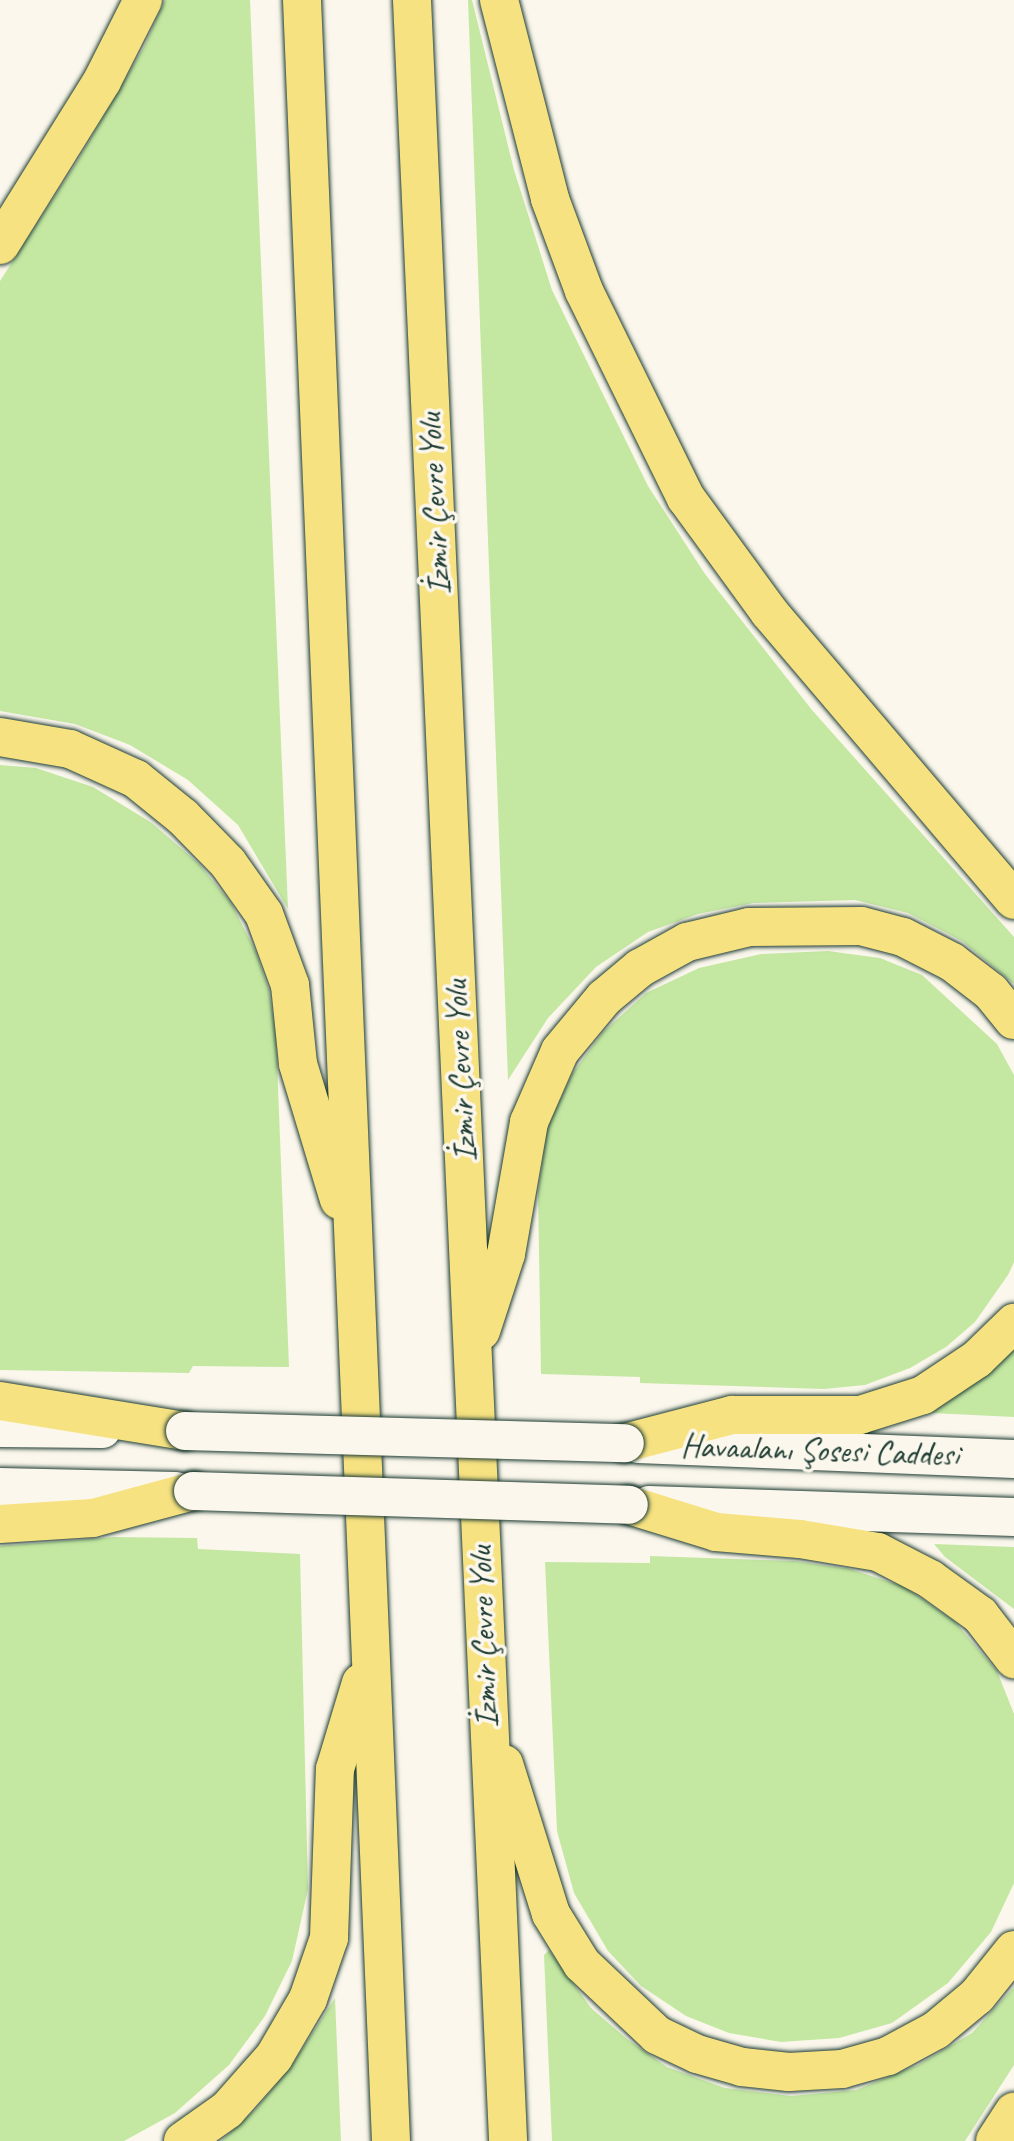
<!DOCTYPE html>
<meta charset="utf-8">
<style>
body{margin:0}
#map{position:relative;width:1014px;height:2141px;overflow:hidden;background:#fbf7ec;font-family:Caveat,sans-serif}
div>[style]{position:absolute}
.green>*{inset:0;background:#c4e8a2}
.roads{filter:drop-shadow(0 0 2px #1f3d34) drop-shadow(0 0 2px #1f3d34)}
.secondary>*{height:38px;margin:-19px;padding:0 19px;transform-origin:19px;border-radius:19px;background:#fbf7ec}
.highway>*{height:38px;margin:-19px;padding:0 19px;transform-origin:19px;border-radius:19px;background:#f7e281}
.bridges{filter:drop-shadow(0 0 2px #1f3d34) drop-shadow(0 0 2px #1f3d34)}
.secondary-bridge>*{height:38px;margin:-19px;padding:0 19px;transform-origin:19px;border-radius:19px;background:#fbf7ec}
span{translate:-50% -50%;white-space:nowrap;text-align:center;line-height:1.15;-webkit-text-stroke:7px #fbf7ec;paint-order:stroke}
.street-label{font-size:33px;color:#1f3d34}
</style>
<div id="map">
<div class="green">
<div style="clip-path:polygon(165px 0,250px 0,288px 909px,238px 825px,188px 780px,130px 745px,75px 724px,0 711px,0 281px,78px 160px,144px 47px)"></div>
<div style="clip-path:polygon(468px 0,472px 0,514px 170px,552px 290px,648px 486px,705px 574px,812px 710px,1014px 937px,1014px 984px,962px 941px,908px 913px,855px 900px,753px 903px,698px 914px,648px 932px,596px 967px,548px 1018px,508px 1080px)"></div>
<div style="clip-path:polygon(0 765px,36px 768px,93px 787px,152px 823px,199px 864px,231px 903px,256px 952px,269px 990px,276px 1036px,289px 1367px,193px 1366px,189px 1373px,0 1370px)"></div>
<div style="clip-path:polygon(828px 951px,880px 958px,922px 975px,997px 1044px,1014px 1075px,1014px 1262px,1008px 1275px,975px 1322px,946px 1347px,910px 1368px,865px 1385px,824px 1389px,640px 1383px,640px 1377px,541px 1374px,538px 1192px,547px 1129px,572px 1074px,603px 1032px,646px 993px,699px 968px,761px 954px)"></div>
<div style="clip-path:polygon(1014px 1349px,1014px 1417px,932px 1413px,996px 1368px)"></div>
<div style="clip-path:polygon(115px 1537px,197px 1538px,198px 1549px,300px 1554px,308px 1889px,292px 1961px,265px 2016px,229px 2065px,175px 2113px,124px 2141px,0 2141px,0 1546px)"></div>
<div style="clip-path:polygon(934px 1544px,1014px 1547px,1014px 1609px,945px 1557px)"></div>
<div style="clip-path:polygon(650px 1556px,794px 1561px,850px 1569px,905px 1587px,955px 1622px,997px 1671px,1014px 1714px,1014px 1883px,991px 1932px,948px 1983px,892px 2023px,839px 2038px,781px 2042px,729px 2033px,686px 2016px,641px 1986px,608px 1951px,574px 1893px,557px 1831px,545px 1562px,650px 1563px)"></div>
<div style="clip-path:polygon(549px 1950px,591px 2008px,627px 2039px,667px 2067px,725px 2088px,791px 2096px,856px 2090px,918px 2065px,972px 2033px,1014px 1987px,1014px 2065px,965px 2141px,552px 2141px,544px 1955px)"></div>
<div style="clip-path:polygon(335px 1998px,341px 2141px,221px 2141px,255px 2110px,294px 2062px)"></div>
</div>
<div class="roads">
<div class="secondary">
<div style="left:0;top:1428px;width:102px;rotate:0.6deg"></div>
<div style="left:638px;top:1444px;width:376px;rotate:2.3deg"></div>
<div style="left:0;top:1487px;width:176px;rotate:1.3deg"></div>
<div style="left:649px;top:1505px;width:365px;rotate:1.9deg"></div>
</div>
<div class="highway">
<div style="left:302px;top:0;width:2143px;rotate:87.62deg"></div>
<div style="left:412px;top:0;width:2143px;rotate:87.43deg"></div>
<div style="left:499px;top:0;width:205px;rotate:75.6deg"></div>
<div style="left:550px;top:199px;width:98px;rotate:69.7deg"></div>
<div style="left:584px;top:291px;width:231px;rotate:63.8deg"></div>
<div style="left:686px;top:498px;width:141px;rotate:53.9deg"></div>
<div style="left:769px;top:612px;width:378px;rotate:49.6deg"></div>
<div style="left:0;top:245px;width:193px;rotate:-58.1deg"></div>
<div style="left:102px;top:81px;width:91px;rotate:-63.2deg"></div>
<div style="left:0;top:737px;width:71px;rotate:9.7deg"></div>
<div style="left:70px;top:749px;width:72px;rotate:24.4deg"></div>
<div style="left:136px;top:779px;width:60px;rotate:39deg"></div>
<div style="left:183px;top:817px;width:64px;rotate:45.6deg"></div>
<div style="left:228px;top:863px;width:62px;rotate:54.8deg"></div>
<div style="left:264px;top:914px;width:76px;rotate:69.9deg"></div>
<div style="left:290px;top:985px;width:79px;rotate:84.2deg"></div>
<div style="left:298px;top:1064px;width:142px;rotate:73.2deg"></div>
<div style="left:481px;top:1331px;width:81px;rotate:-72deg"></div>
<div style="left:506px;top:1254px;width:134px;rotate:-80.1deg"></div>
<div style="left:529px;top:1122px;width:77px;rotate:-66.4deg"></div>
<div style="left:560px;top:1051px;width:69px;rotate:-50.3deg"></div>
<div style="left:604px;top:998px;width:47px;rotate:-39.8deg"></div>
<div style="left:640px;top:968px;width:54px;rotate:-29deg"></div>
<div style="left:687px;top:942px;width:64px;rotate:-13.6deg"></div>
<div style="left:749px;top:927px;width:112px;rotate:-0.5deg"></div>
<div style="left:861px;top:926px;width:43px;rotate:14.7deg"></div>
<div style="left:903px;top:937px;width:55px;rotate:27deg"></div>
<div style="left:952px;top:962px;width:49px;rotate:37.6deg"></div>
<div style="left:991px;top:992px;width:36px;rotate:51deg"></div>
<div style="left:0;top:1401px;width:187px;rotate:9.2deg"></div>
<div style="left:625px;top:1443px;width:111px;rotate:-14.7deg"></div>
<div style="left:732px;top:1415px;width:128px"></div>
<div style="left:860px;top:1415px;width:66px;rotate:-17.6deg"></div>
<div style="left:923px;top:1395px;width:65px;rotate:-33.7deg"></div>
<div style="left:977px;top:1359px;width:52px;rotate:-44.2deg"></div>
<div style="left:629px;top:1505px;width:91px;rotate:17.2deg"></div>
<div style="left:716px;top:1532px;width:84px;rotate:4.8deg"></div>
<div style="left:800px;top:1539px;width:79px;rotate:9.5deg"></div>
<div style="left:878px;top:1552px;width:59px;rotate:27.4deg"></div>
<div style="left:930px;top:1579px;width:62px;rotate:35.8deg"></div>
<div style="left:980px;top:1615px;width:56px;rotate:52.3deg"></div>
<div style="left:0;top:1524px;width:93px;rotate:-3.7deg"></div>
<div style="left:93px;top:1518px;width:104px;rotate:-15.1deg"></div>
<div style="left:504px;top:1764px;width:157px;rotate:72.6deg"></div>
<div style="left:551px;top:1914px;width:59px;rotate:58.2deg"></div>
<div style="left:582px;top:1964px;width:103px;rotate:43.4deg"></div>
<div style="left:657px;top:2035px;width:44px;rotate:25.4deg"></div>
<div style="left:697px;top:2054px;width:47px;rotate:16.1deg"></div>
<div style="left:742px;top:2067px;width:47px;rotate:6.1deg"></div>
<div style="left:789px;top:2072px;width:53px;rotate:-3.2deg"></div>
<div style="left:842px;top:2069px;width:48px;rotate:-15.8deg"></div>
<div style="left:888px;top:2056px;width:55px;rotate:-28.4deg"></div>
<div style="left:936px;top:2030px;width:53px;rotate:-39.7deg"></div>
<div style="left:977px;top:1996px;width:59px;rotate:-51.2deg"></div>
<div style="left:183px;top:2141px;width:54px;rotate:-35.2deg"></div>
<div style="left:227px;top:2110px;width:71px;rotate:-48.4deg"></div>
<div style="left:274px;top:2057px;width:67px;rotate:-59.6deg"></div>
<div style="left:308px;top:1999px;width:65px;rotate:-71deg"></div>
<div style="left:329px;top:1938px;width:169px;rotate:-88deg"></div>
<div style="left:335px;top:1769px;width:90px;rotate:-73.2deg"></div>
<div style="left:995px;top:2141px;width:35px;rotate:-57deg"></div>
</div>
</div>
<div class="bridges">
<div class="secondary-bridge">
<div style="left:185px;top:1431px;width:440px;rotate:1.6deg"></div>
<div style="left:193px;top:1491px;width:436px;rotate:1.8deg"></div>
</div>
</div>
<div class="street-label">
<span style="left:435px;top:504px;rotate:-93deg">İzmir Çevre Yolu</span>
<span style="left:461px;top:1071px;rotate:-93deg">İzmir Çevre Yolu</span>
<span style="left:820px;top:1451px;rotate:2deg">Havaalanı Şosesi Caddesi</span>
<span style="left:484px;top:1637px;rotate:-92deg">İzmir Çevre Yolu</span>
</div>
</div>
